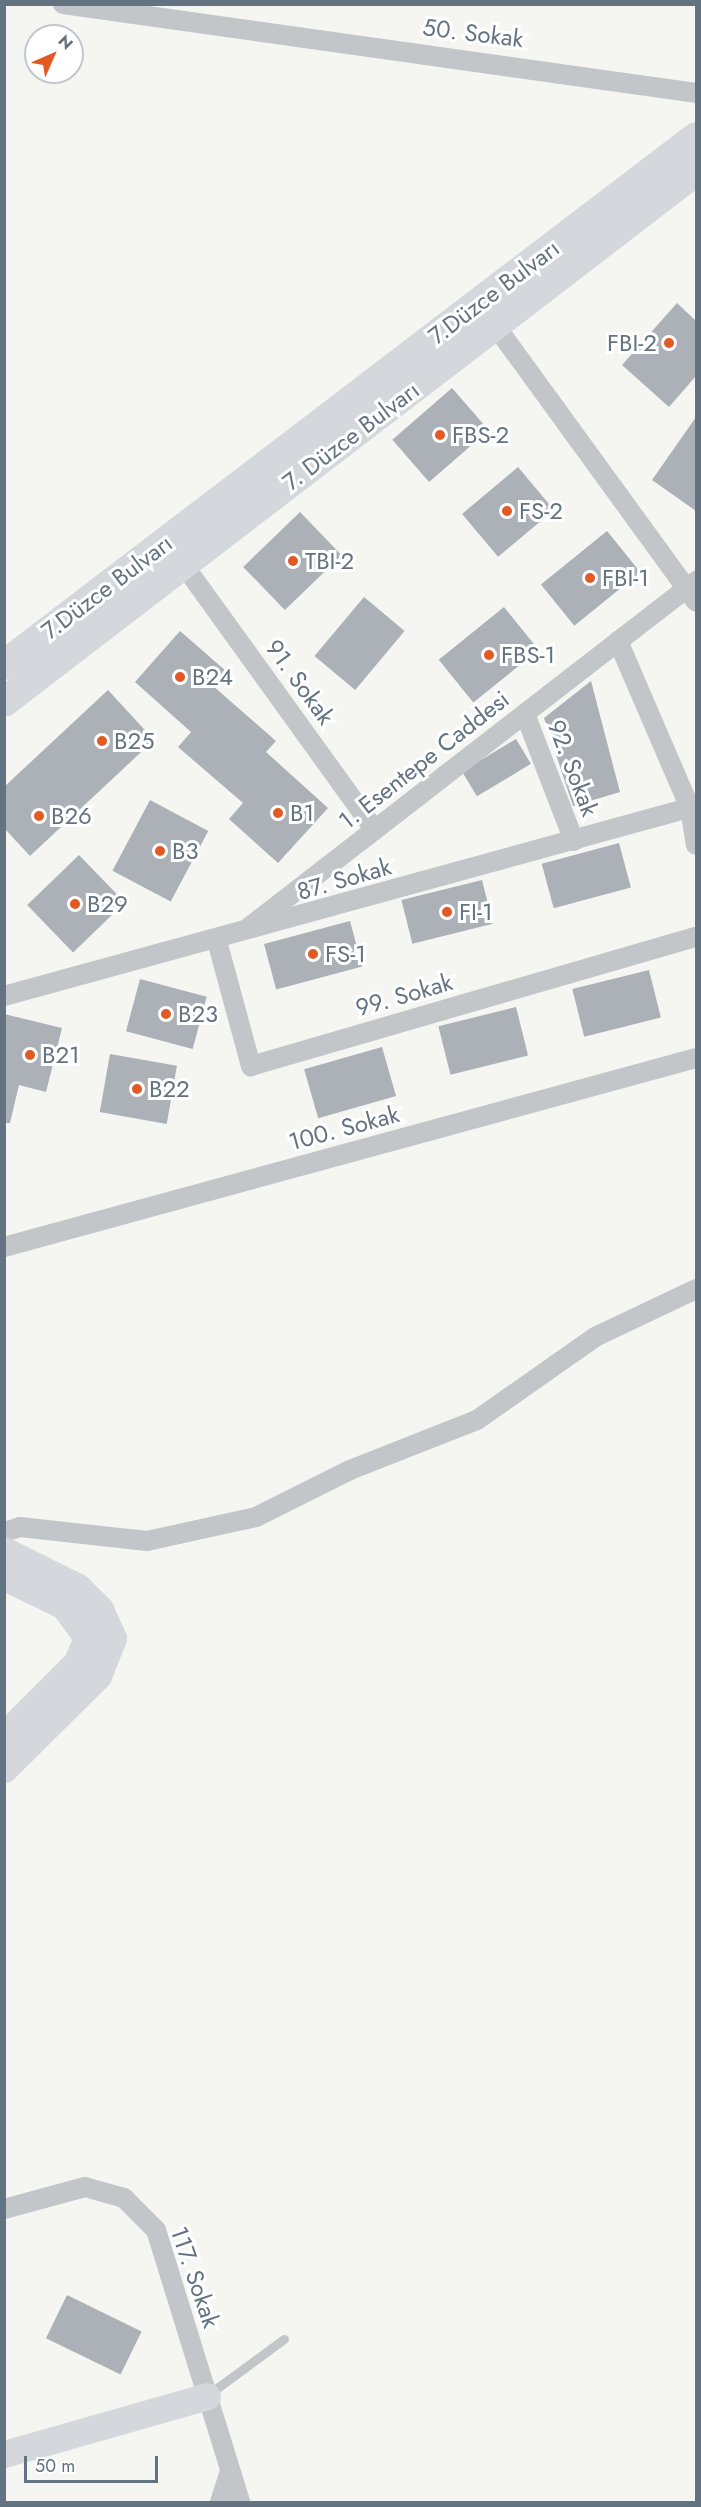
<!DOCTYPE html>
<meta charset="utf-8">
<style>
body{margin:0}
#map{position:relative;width:701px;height:2507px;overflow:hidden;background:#f5f5f1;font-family:Jost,sans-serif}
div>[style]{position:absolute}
.building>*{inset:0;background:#abb1b7;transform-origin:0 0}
.lane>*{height:9px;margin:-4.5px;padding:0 4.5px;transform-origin:4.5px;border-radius:4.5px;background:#c2c6c9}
.street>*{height:20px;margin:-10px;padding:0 10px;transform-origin:10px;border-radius:10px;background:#c2c6c9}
.secondary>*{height:27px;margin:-13.5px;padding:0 13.5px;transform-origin:13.5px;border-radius:13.5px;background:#d4d8dc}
.primary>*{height:30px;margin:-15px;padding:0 15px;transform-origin:15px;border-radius:15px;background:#d4d8dc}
.dots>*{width:16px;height:16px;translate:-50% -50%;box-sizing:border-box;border:3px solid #fff;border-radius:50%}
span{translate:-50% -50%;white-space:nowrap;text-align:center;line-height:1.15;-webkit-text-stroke:6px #fff;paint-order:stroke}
.street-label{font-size:24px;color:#647382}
.poi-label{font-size:24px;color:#647382}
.right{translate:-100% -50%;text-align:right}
.left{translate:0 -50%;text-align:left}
.frame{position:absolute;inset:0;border:6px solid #647382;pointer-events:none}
.north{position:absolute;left:24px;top:24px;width:60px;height:60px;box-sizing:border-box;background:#fff;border:2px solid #c1c7cd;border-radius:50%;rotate:45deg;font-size:16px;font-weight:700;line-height:24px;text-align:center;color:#647382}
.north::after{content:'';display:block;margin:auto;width:21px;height:27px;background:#e25924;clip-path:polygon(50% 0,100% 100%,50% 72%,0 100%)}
.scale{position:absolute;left:24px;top:2456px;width:134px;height:27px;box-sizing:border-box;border:3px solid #647382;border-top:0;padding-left:8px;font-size:18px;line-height:21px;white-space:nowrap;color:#647382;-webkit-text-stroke:4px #fff;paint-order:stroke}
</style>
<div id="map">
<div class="building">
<div style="clip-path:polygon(677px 303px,696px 321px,696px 376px,669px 407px,622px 365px)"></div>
<div style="left:452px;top:388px;width:56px;height:79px;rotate:49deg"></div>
<div style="clip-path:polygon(696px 417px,696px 511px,652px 480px)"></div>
<div style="left:518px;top:467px;width:56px;height:73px;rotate:50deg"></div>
<div style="left:300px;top:512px;width:60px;height:79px;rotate:46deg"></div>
<div style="left:607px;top:531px;width:53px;height:85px;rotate:51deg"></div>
<div style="left:364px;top:597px;width:53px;height:77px;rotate:40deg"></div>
<div style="left:504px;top:607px;width:55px;height:84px;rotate:51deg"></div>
<div style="clip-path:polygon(180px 631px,226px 671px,213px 686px,276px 741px,266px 752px,328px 808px,278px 863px,229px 819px,243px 803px,178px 747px,191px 732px,135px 682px)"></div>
<div style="clip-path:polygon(591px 681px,620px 792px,573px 806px,544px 718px)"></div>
<div style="clip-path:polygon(108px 690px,154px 740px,30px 856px,4px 828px,4px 787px)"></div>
<div style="left:516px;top:739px;width:29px;height:63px;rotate:59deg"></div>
<div style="left:150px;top:800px;width:66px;height:80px;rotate:28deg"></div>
<div style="left:619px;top:843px;width:46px;height:80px;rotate:75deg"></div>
<div style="left:79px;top:855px;width:66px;height:72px;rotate:46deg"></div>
<div style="left:482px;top:880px;width:45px;height:83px;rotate:76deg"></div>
<div style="left:350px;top:921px;width:47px;height:89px;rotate:75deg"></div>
<div style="left:649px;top:970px;width:49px;height:79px;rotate:76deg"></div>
<div style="left:140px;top:979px;width:69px;height:54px;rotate:15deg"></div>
<div style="left:516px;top:1007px;width:50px;height:80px;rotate:76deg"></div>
<div style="clip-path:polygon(4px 1014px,62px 1028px,46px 1092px,19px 1085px,10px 1123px,4px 1123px)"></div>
<div style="left:382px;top:1047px;width:51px;height:81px;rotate:74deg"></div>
<div style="left:110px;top:1054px;width:68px;height:59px;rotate:10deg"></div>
<div style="left:67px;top:2295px;width:83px;height:48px;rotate:26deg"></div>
</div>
<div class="lane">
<div style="left:209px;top:2394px;width:93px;rotate:-36.3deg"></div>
</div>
<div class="street">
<div style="left:63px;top:4px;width:639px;rotate:8deg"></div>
<div style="left:495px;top:325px;width:342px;rotate:54deg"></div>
<div style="left:183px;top:564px;width:328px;rotate:54.2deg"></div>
<div style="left:618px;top:641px;width:182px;rotate:66.7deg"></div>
<div style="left:690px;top:808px;width:37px;rotate:81deg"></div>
<div style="left:525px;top:714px;width:136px;rotate:68.9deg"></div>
<div style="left:248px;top:928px;width:567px;rotate:-37.76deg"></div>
<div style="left:217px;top:941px;width:130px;rotate:74.8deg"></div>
<div style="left:251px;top:1066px;width:463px;rotate:-16.2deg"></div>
<div style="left:4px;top:996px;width:718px;rotate:-15.35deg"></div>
<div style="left:4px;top:1247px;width:717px;rotate:-15.28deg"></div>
<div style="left:4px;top:1532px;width:17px;rotate:-17deg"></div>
<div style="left:20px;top:1527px;width:128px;rotate:6.3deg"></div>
<div style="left:147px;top:1541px;width:112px;rotate:-12.4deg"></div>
<div style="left:256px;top:1517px;width:105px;rotate:-26.6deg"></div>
<div style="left:350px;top:1470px;width:136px;rotate:-21.5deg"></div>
<div style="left:477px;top:1420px;width:144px;rotate:-35.1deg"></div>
<div style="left:595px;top:1337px;width:112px;rotate:-25.4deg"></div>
<div style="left:4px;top:2209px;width:84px;rotate:-15.2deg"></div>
<div style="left:85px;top:2187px;width:41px;rotate:15.8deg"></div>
<div style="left:124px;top:2198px;width:45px;rotate:45deg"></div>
<div style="left:156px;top:2230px;width:285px;rotate:72.8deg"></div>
<div style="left:220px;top:2502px;width:33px;rotate:-72deg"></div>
</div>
<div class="secondary">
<div style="left:4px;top:1550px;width:83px;rotate:26.6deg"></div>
<div style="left:78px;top:1587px;width:31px;rotate:45deg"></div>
<div style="left:100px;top:1609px;width:32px;rotate:66deg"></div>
<div style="left:113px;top:1638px;width:41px;rotate:111.5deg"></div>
<div style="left:98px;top:1676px;width:132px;rotate:135.3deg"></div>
<div style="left:4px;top:1577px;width:67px;rotate:25.8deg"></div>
<div style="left:64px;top:1606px;width:39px;rotate:54deg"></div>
<div style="left:87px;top:1638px;width:26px;rotate:113deg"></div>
<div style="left:77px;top:1662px;width:103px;rotate:135deg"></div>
<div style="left:4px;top:2454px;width:211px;rotate:-15.9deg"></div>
</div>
<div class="primary">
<div style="left:4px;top:665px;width:870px;rotate:-37.34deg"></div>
<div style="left:4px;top:702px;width:872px;rotate:-37.5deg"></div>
</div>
<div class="dots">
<div style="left:669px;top:343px;background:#e25924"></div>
<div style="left:440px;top:435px;background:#e25924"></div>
<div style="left:507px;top:511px;background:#e25924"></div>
<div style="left:293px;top:561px;background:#e25924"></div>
<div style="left:590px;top:578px;background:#e25924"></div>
<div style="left:489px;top:655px;background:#e25924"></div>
<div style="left:180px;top:677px;background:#e25924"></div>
<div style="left:102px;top:741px;background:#e25924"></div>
<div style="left:278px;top:813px;background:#e25924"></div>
<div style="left:39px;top:816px;background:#e25924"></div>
<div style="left:160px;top:851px;background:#e25924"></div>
<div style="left:75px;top:904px;background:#e25924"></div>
<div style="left:447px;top:912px;background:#e25924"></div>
<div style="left:313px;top:954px;background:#e25924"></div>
<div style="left:166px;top:1014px;background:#e25924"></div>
<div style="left:30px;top:1055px;background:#e25924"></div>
<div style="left:137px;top:1089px;background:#e25924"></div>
</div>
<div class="street-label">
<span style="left:473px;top:33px;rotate:7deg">50. Sokak</span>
<span style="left:494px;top:292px;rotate:-37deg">7.Düzce Bulvarı</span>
<span style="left:351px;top:436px;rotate:-37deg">7. Düzce Bulvarı</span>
<span style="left:107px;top:587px;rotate:-37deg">7.Düzce Bulvarı</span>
<span style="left:300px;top:682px;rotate:54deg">91. Sokak</span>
<span style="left:424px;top:760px;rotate:-38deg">1. Esentepe Caddesi</span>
<span style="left:573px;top:768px;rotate:69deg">92. Sokak</span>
<span style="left:344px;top:879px;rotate:-16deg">87. Sokak</span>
<span style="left:404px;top:995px;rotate:-16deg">99. Sokak</span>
<span style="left:344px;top:1128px;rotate:-15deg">100. Sokak</span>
<span style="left:195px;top:2277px;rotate:71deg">117. Sokak</span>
</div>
<div class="poi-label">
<span class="right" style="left:657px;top:343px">FBI-2</span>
<span class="left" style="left:452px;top:435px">FBS-2</span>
<span class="left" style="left:519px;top:511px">FS-2</span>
<span class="left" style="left:305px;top:561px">TBI-2</span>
<span class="left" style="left:602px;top:578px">FBI-1</span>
<span class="left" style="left:501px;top:655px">FBS-1</span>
<span class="left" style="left:192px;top:677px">B24</span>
<span class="left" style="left:114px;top:741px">B25</span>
<span class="left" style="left:290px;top:813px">B1</span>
<span class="left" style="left:51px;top:816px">B26</span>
<span class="left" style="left:172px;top:851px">B3</span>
<span class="left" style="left:87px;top:904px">B29</span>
<span class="left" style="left:459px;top:912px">FI-1</span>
<span class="left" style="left:325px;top:954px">FS-1</span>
<span class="left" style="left:178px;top:1014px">B23</span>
<span class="left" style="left:42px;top:1055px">B21</span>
<span class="left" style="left:149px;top:1089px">B22</span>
</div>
<div class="frame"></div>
<div class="north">N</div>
<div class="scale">50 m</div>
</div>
